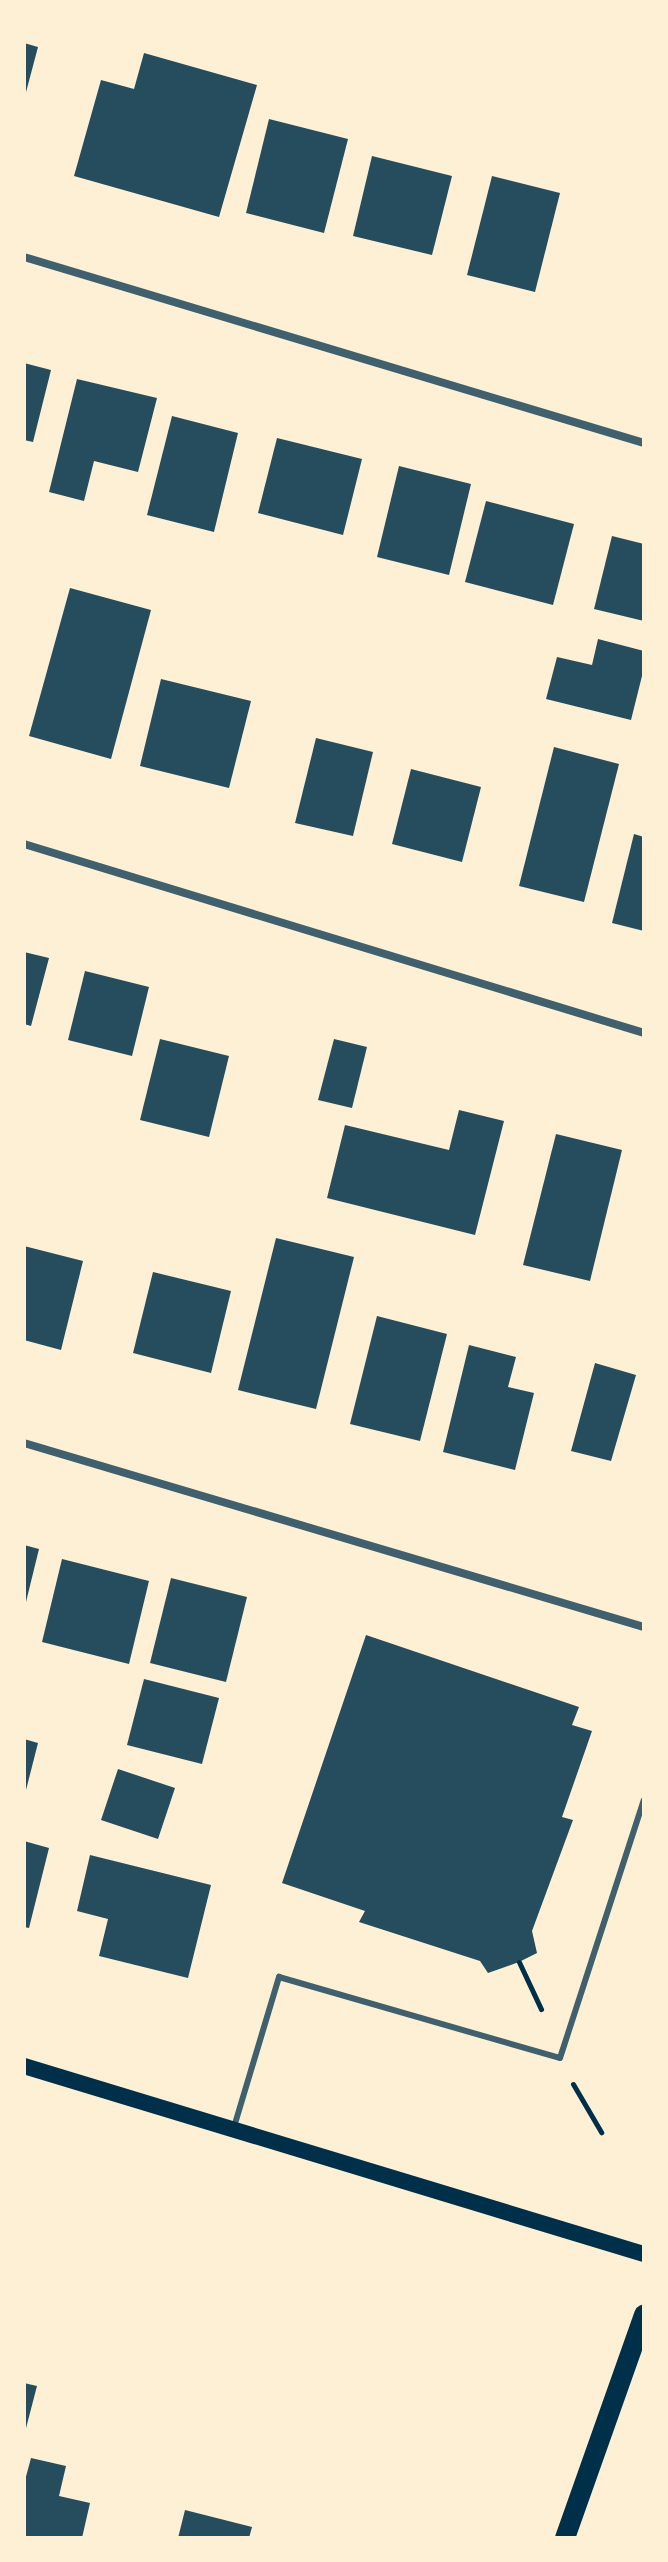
<!DOCTYPE html>
<html>
<head>
<meta charset="utf-8">
<style>
	body { margin:0 }
	#map { position:relative; width:668px; height:2562px; overflow:hidden; background:#fdf0d5; font-family:"Fira Sans",sans-serif }
	div>[style] { position:absolute }
	[style*='--x'] { left:calc(var(--x)*1px); top:calc(var(--y)*1px); width:calc(var(--w)*1px); rotate:calc(var(--a)*1deg) }
	.building>* { inset:0; background:#264d5e }
	.path>* { height:5px; margin:-2.5px; padding:0 2.5px; transform-origin:2.5px; border-radius:2.5px; background:#003049 }
	.service>* { height:6px; margin:-3px; padding:0 3px; transform-origin:3px; border-radius:3px; background:#3f606c }
	.minor>* { height:8px; margin:-4px; padding:0 4px; transform-origin:4px; border-radius:4px; background:#3f606c }
	.secondary>* { height:16px; margin:-8px; padding:0 8px; transform-origin:8px; border-radius:8px; background:#003049 }
	.primary>* { height:20px; margin:-10px; padding:0 10px; transform-origin:10px; border-radius:10px; background:#003049 }
	span { translate:-50% -50%; white-space:nowrap; text-align:center; line-height:1.15; -webkit-text-stroke:6px #fdf0d5; paint-order:stroke }
	.frame { position:absolute; inset:0; border:26px solid #fdf0d5; pointer-events:none }
</style>
</head>
<body>
<div id="map">
	<div class="building">
		<i style="clip-path:polygon(24px 43px,38px 47px,25px 96px,24px 96px)"></i>
		<i style="clip-path:polygon(144px 53px,257px 85px,219px 217px,74px 176px,101px 80px,134px 89px)"></i>
		<i style="clip-path:polygon(269px 119px,348px 139px,324px 233px,246px 213px)"></i>
		<i style="clip-path:polygon(372px 156px,452px 176px,432px 255px,353px 236px)"></i>
		<i style="clip-path:polygon(492px 176px,560px 193px,535px 292px,467px 275px)"></i>
		<i style="clip-path:polygon(24px 363px,51px 370px,33px 442px,24px 440px)"></i>
		<i style="clip-path:polygon(77px 379px,157px 398px,138px 472px,94px 461px,84px 501px,49px 492px)"></i>
		<i style="clip-path:polygon(172px 416px,238px 433px,214px 532px,147px 515px)"></i>
		<i style="clip-path:polygon(277px 438px,362px 459px,343px 535px,258px 513px)"></i>
		<i style="clip-path:polygon(399px 466px,471px 484px,449px 575px,377px 557px)"></i>
		<i style="clip-path:polygon(486px 501px,574px 524px,553px 605px,465px 582px)"></i>
		<i style="clip-path:polygon(612px 536px,644px 544px,644px 621px,594px 609px)"></i>
		<i style="clip-path:polygon(70px 588px,151px 610px,111px 759px,29px 736px)"></i>
		<i style="clip-path:polygon(598px 639px,644px 651px,644px 668px,631px 720px,546px 699px,557px 657px,592px 665px)"></i>
		<i style="clip-path:polygon(161px 679px,251px 701px,229px 788px,140px 766px)"></i>
		<i style="clip-path:polygon(316px 738px,373px 752px,353px 836px,295px 823px)"></i>
		<i style="clip-path:polygon(554px 747px,619px 764px,584px 902px,519px 886px)"></i>
		<i style="clip-path:polygon(411px 769px,481px 787px,462px 862px,392px 844px)"></i>
		<i style="clip-path:polygon(634px 834px,644px 837px,644px 931px,612px 923px)"></i>
		<i style="clip-path:polygon(24px 952px,49px 958px,31px 1026px,24px 1024px)"></i>
		<i style="clip-path:polygon(85px 971px,149px 987px,132px 1056px,68px 1040px)"></i>
		<i style="clip-path:polygon(160px 1039px,229px 1056px,209px 1137px,140px 1120px)"></i>
		<i style="clip-path:polygon(334px 1039px,367px 1047px,352px 1108px,318px 1100px)"></i>
		<i style="clip-path:polygon(459px 1110px,504px 1121px,475px 1235px,327px 1198px,345px 1125px,449px 1150px)"></i>
		<i style="clip-path:polygon(556px 1134px,622px 1150px,590px 1281px,523px 1265px)"></i>
		<i style="clip-path:polygon(276px 1238px,354px 1257px,316px 1409px,238px 1390px)"></i>
		<i style="clip-path:polygon(24px 1246px,83px 1261px,61px 1350px,24px 1340px)"></i>
		<i style="clip-path:polygon(153px 1272px,231px 1291px,211px 1373px,133px 1353px)"></i>
		<i style="clip-path:polygon(377px 1316px,447px 1334px,420px 1441px,350px 1424px)"></i>
		<i style="clip-path:polygon(469px 1345px,516px 1357px,508px 1387px,534px 1393px,515px 1470px,443px 1452px)"></i>
		<i style="clip-path:polygon(595px 1363px,636px 1375px,611px 1461px,571px 1451px)"></i>
		<i style="clip-path:polygon(24px 1545px,39px 1549px,25px 1606px,24px 1605px)"></i>
		<i style="clip-path:polygon(62px 1559px,149px 1581px,129px 1664px,42px 1642px)"></i>
		<i style="clip-path:polygon(171px 1578px,247px 1597px,226px 1682px,150px 1663px)"></i>
		<i style="clip-path:polygon(366px 1635px,579px 1707px,572px 1725px,592px 1731px,562px 1817px,573px 1820px,532px 1931px,537px 1953px,519px 1962px,488px 1973px,480px 1961px,359px 1922px,365px 1911px,282px 1883px)"></i>
		<i style="clip-path:polygon(144px 1679px,219px 1698px,202px 1764px,127px 1745px)"></i>
		<i style="clip-path:polygon(24px 1739px,38px 1743px,25px 1794px,24px 1794px)"></i>
		<i style="clip-path:polygon(118px 1769px,175px 1788px,158px 1839px,101px 1820px)"></i>
		<i style="clip-path:polygon(24px 1841px,49px 1848px,29px 1928px,24px 1927px)"></i>
		<i style="clip-path:polygon(90px 1855px,211px 1885px,188px 1978px,99px 1956px,108px 1919px,77px 1911px)"></i>
		<i style="clip-path:polygon(24px 2383px,37px 2386px,25px 2432px,24px 2432px)"></i>
		<i style="clip-path:polygon(31px 2458px,66px 2466px,59px 2496px,90px 2503px,82px 2538px,24px 2538px,24px 2484px)"></i>
		<i style="clip-path:polygon(185px 2510px,252px 2527px,249px 2538px,178px 2538px)"></i>
	</div>
	<div class="path">
		<i style="--x:519;--y:1962;--w:52;--a:64.9"></i>
		<i style="--x:573;--y:2084;--w:56;--a:59.7"></i>
	</div>
	<div class="service">
		<i style="--x:234;--y:2127;--w:157;--a:-73.3"></i>
		<i style="--x:279;--y:1977;--w:292;--a:16.1"></i>
		<i style="--x:560;--y:2058;--w:271;--a:-72"></i>
	</div>
	<div class="minor">
		<i style="--x:24;--y:257;--w:647;--a:16.7"></i>
		<i style="--x:24;--y:844;--w:648;--a:16.95"></i>
		<i style="--x:24;--y:1443;--w:647;--a:16.53"></i>
	</div>
	<div class="secondary">
		<i style="--x:24;--y:2066;--w:648;--a:16.87"></i>
	</div>
	<div class="primary">
		<i style="--x:565;--y:2538;--w:237;--a:-70.5"></i>
	</div>
	<div class="frame"></div>
</div>
</body>
</html>
